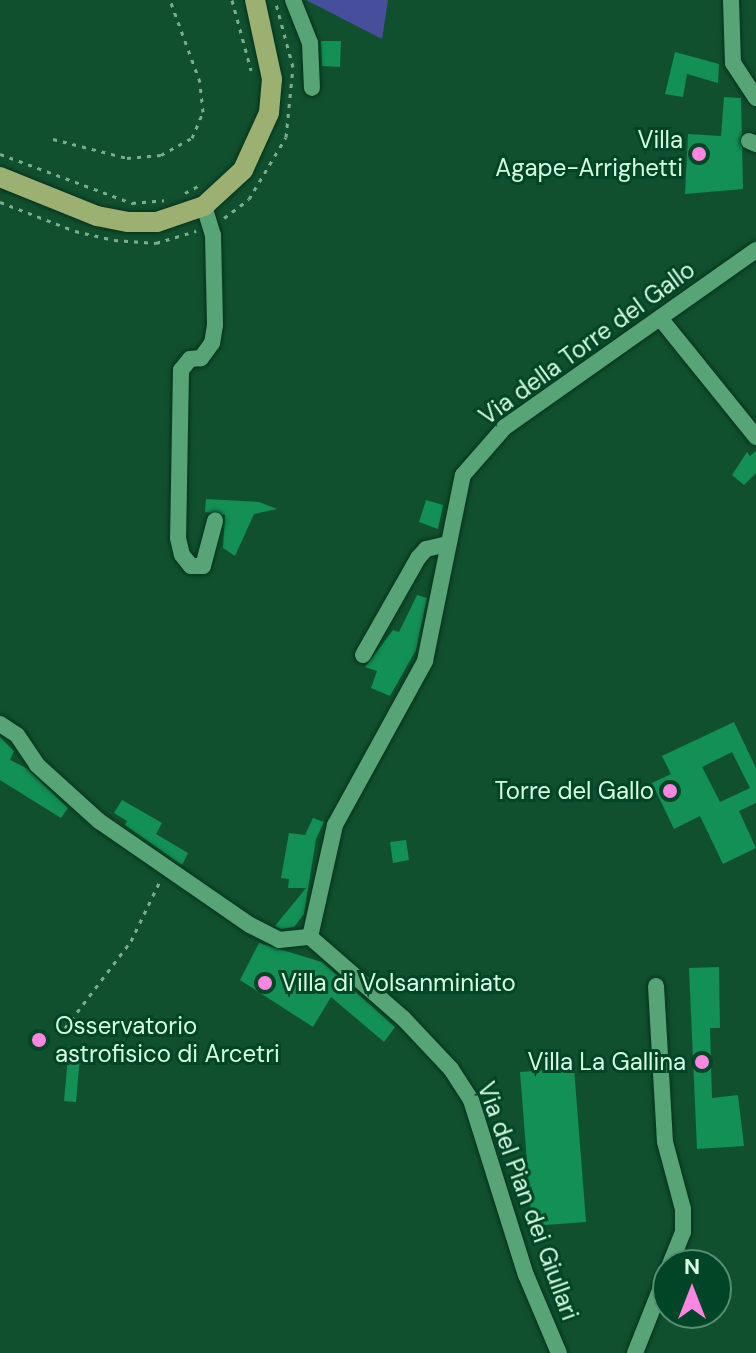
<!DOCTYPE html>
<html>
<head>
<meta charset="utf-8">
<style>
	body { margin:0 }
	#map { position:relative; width:756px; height:1353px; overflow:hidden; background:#11502f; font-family:"DM Sans",sans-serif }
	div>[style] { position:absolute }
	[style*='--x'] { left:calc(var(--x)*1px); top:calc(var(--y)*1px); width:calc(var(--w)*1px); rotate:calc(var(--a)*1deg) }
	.green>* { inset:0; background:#474f9d }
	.building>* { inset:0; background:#129056 }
	.path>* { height:3px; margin-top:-1.5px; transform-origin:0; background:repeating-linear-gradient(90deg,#7cad90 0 4px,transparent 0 10px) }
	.roads { filter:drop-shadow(0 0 2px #06321c) drop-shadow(0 0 2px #06321c) }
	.minor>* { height:16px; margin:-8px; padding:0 8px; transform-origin:8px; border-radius:8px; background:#57a476 }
	.major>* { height:20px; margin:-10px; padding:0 10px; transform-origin:10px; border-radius:10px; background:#9cb071 }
	.dots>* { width:22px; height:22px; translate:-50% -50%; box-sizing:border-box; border:4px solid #004525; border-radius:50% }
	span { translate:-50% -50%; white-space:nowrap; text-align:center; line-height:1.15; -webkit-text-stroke:6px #004525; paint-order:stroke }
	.poi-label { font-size:24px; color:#d6fce2 }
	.right { translate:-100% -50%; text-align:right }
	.left { translate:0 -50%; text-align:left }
	.street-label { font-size:24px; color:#d6fce2 }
	.north { position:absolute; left:652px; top:1249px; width:80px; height:80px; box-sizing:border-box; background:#004525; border:2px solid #568e71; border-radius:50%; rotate:0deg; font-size:22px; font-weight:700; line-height:32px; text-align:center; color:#d6fce2 }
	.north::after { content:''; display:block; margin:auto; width:28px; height:36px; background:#fd86e3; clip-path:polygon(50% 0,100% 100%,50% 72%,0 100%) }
</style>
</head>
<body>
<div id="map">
	<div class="green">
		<i style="clip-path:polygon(306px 0,388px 0,382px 39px)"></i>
	</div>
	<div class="building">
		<i style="clip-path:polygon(321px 41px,341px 41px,340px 67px,322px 66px)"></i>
		<i style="clip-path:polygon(675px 52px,719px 64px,718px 83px,687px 74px,683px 97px,665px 94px)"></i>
		<i style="clip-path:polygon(724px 97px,741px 98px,743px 189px,685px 194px,688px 134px,721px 136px)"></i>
		<i style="clip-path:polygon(756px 451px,756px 473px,744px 485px,732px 475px,747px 452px,750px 456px)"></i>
		<i style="clip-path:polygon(206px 499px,259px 502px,277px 509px,254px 514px,235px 556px,223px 548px,225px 515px,205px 512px)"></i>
		<i style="clip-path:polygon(426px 500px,443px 505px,438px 529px,419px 522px)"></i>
		<i style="clip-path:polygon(417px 595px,427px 598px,416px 650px,390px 696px,371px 688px,377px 671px,365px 667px,393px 630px,399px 632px)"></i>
		<i style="clip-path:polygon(evenodd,734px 722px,756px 768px,756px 803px,739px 811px,756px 848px,723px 864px,700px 816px,674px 829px,652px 783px,671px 774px,662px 756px,734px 722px,732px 752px,750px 788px,720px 802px,702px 767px,732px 752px)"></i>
		<i style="clip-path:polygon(0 737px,14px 751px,10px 760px,26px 768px,68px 808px,61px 818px,0 780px)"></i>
		<i style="clip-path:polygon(122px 800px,162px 823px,156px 834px,188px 853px,182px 865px,125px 825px,127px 821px,114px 813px)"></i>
		<i style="clip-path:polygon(313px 818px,324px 822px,316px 839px,304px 914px,294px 927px,281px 929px,275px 926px,306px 888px,288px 888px,289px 879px,281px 878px,289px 833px,305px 835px)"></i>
		<i style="clip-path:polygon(406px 840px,409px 860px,393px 863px,390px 842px)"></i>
		<i style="clip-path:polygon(259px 943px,322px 962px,395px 1027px,384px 1042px,331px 997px,313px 1027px,240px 980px)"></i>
		<i style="clip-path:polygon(719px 967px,720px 1028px,710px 1028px,712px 1098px,738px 1095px,744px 1146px,697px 1149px,689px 968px)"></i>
		<i style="clip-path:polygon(69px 1046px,80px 1056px,76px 1102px,64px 1101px)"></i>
		<i style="clip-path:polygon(574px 1068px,586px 1222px,532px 1226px,520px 1072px)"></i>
	</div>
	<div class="path">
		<i style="--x:232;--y:0;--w:73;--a:74.8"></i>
		<i style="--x:53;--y:139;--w:76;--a:14.4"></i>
		<i style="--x:127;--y:158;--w:34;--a:-5"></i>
		<i style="--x:161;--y:155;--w:35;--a:-29"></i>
		<i style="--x:192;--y:138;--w:28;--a:-67"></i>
		<i style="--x:203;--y:112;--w:30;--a:-96"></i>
		<i style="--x:200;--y:82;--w:87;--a:-110.1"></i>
		<i style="--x:0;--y:154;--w:141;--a:20.4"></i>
		<i style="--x:132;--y:203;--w:32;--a:-5"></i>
		<i style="--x:185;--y:193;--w:17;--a:-28"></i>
		<i style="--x:0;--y:202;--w:80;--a:21.1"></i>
		<i style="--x:75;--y:231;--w:40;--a:13"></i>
		<i style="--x:114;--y:240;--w:42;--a:4.1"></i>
		<i style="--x:156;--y:243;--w:42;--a:-16.7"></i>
		<i style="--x:224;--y:218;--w:31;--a:-37"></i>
		<i style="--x:249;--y:199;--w:72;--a:-59.2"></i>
		<i style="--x:286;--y:137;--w:70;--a:-84.3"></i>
		<i style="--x:293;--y:67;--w:69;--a:-105"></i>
		<i style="--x:65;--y:1028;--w:109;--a:-52.8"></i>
		<i style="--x:131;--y:941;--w:67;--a:-64.2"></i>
	</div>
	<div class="roads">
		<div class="minor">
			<i style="--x:293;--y:0;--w:46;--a:68.4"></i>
			<i style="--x:310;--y:43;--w:45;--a:87.5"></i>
			<i style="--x:731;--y:0;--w:63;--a:88.2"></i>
			<i style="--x:733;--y:63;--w:42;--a:56.7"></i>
			<i style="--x:749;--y:141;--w:8;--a:23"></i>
			<i style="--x:204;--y:206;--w:30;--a:73"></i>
			<i style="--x:213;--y:235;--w:90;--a:88.7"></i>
			<i style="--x:215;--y:325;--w:18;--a:99"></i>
			<i style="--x:212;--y:343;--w:19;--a:126"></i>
			<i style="--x:201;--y:358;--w:11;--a:175"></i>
			<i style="--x:190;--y:359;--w:14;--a:129"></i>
			<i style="--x:181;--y:370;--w:168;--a:91"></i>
			<i style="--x:178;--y:538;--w:17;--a:77"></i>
			<i style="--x:182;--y:555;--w:14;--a:51"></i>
			<i style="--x:191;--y:566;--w:12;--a:0"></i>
			<i style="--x:203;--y:566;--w:47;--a:-75.1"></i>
			<i style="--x:660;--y:318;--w:153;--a:51.1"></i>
			<i style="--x:363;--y:655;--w:112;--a:-60.4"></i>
			<i style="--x:418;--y:558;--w:12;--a:-48"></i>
			<i style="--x:426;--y:549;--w:23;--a:-13"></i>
			<i style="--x:0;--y:724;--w:20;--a:33"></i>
			<i style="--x:17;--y:735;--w:36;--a:56"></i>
			<i style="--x:37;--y:765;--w:84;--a:42.1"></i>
			<i style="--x:99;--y:821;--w:183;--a:34.6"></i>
			<i style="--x:250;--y:925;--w:33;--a:27"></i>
			<i style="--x:279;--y:940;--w:31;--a:-6"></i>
			<i style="--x:310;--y:937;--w:115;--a:-77.4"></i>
			<i style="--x:335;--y:825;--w:187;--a:-61.2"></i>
			<i style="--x:425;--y:661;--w:190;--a:-78.5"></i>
			<i style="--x:463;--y:475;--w:64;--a:-48.8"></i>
			<i style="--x:505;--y:427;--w:307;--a:-35.2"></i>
			<i style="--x:310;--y:937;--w:123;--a:41.1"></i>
			<i style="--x:403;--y:1018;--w:70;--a:46.7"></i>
			<i style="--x:451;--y:1069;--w:37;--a:57"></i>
			<i style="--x:471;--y:1100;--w:183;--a:72.6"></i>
			<i style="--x:526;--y:1275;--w:85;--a:67.1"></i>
			<i style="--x:656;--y:986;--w:156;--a:86.7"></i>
			<i style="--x:665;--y:1142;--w:69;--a:75"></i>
			<i style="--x:683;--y:1209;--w:23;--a:90"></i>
			<i style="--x:683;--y:1232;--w:35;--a:112"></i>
			<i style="--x:635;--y:1353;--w:89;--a:-68.3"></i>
		</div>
		<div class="major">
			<i style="--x:0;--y:177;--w:105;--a:21.9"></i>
			<i style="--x:97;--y:216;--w:32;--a:11"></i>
			<i style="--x:128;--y:222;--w:29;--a:0"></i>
			<i style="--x:157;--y:222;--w:50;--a:-18.8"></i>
			<i style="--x:204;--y:206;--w:53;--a:-42.7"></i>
			<i style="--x:243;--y:170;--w:63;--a:-65.5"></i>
			<i style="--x:269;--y:113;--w:34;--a:-85"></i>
			<i style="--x:272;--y:79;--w:81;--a:-102.1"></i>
		</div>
	</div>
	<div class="dots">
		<i style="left:699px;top:154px;background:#fd86e3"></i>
		<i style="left:670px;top:791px;background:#fd86e3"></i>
		<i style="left:265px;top:983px;background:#fd86e3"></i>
		<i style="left:39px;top:1040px;background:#fd86e3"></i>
		<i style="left:702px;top:1062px;background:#fd86e3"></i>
	</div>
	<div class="poi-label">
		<span class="right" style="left:683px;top:154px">Villa<br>Agape-Arrighetti</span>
		<span class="right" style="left:654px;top:791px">Torre del Gallo</span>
		<span class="left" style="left:281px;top:983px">Villa di Volsanminiato</span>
		<span class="left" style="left:55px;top:1040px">Osservatorio<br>astrofisico di Arcetri</span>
		<span class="right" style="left:686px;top:1062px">Villa La Gallina</span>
	</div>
	<div class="street-label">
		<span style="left:587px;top:343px;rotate:-36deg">Via della Torre del Gallo</span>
		<span style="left:528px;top:1201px;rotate:70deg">Via del Pian dei Giullari</span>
	</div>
	<div class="north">N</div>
</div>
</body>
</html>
